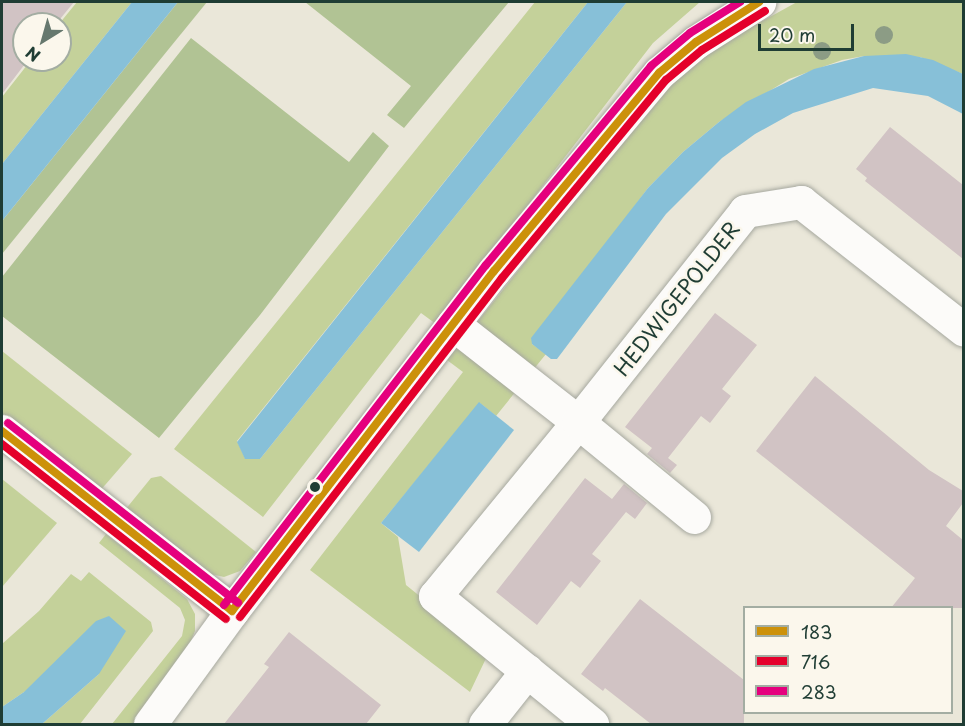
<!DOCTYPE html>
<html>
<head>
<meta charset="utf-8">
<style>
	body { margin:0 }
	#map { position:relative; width:965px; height:726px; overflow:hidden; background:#eae7d9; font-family:"Playpen Sans",sans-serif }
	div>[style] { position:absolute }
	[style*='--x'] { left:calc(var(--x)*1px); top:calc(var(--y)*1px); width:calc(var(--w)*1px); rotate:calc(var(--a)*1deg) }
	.green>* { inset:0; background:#c4d19a }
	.forest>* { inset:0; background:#b1c394 }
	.water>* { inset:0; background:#87c0d8 }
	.building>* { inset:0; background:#d1c3c4 }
	.roads { filter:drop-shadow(0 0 2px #a6a89f) drop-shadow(0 0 2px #a6a89f) }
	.minor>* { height:33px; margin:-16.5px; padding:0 16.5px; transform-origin:16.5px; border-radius:16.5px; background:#fcfbf9 }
	.bus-1>* { height:8px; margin:-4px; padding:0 4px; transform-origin:4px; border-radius:4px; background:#cc910a }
	.bus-2>* { height:8px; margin:-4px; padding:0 4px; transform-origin:4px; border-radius:4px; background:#e4002b }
	.bus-3>* { height:8px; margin:-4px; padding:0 4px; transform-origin:4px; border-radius:4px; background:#e5007d }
	.trees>* { width:18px; height:18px; margin:-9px; border-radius:50%; background:#8c9c85 }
	.dots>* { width:16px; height:16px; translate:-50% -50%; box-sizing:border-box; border:3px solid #fbf7ec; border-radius:50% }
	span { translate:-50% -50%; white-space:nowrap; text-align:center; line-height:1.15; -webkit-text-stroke:5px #fbf7ec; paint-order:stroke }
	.street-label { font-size:21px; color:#1f3d34 }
	.frame { position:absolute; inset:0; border:3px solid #1f3d34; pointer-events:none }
	.legend { position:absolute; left:743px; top:606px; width:210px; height:108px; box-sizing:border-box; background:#fbf7ec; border:2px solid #a3ada2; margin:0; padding:8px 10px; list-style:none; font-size:18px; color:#1f3d34 }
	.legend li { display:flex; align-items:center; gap:12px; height:30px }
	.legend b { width:30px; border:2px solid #a3ada2 }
	.north { position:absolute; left:12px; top:12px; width:60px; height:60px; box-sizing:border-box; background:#fbf7ec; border:2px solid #a3ada2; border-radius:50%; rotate:217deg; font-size:16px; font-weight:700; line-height:24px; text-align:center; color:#1f3d34 }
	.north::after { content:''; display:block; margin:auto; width:21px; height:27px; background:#66786e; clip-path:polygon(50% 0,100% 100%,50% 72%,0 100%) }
	.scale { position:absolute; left:758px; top:24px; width:96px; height:27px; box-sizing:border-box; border:3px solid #1f3d34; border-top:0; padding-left:8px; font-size:18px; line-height:21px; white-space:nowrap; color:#1f3d34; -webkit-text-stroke:4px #fbf7ec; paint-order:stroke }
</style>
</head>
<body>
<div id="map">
	<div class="green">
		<i style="clip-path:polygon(77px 2px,132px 2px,2px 164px,2px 97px,31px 60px,60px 60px,59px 24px)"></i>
		<i style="clip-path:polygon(535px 2px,588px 2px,237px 441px,245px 458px,260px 459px,627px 2px,700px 2px,653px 43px,436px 324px,421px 313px,263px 517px,174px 449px)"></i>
		<i style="clip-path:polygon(797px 2px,963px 2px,963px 74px,920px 57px,864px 56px,842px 60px,789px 79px,719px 122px,683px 152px,648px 188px,532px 344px,546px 354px,496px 416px,480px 403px,381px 523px,398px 537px,406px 585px,489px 652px,470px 692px,310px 570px,463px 372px,447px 360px,671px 79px,715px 47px)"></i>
		<i style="clip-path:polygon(2px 351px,132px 454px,99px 492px,2px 417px)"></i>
		<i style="clip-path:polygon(161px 476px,256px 552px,240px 571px,224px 577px,206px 573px,125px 510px,151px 478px)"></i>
		<i style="clip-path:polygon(2px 479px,57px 523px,2px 587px)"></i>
		<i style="clip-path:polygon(106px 534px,187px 599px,195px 614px,195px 631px,188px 648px,133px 724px,112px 724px,182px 636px,185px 620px,180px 608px,99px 543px)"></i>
		<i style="clip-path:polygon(89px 572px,151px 622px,153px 631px,80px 724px,42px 724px,99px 674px,24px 692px,2px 707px,2px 644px,39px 611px,71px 574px,81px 581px)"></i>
	</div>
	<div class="forest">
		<i style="clip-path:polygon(178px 2px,207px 2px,2px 254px,2px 221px)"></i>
		<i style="clip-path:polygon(305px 2px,509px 2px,404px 128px,387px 115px,411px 86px)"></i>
		<i style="clip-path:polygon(191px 38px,349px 162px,373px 132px,389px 146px,260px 315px,159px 438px,2px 316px,2px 277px)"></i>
	</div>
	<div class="water">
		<i style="clip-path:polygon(132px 2px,178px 2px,2px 221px,2px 164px)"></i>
		<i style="clip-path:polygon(588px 2px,627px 2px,260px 459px,245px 459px,237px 442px)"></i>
		<i style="clip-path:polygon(906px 54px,933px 60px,963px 74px,963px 114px,928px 96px,873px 88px,793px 113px,755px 134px,722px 158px,666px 214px,557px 359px,551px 359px,532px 344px,531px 338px,648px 188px,683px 152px,719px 122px,746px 102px,814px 69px,864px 56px)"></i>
		<i style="clip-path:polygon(479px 402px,514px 430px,419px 552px,381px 523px)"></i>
		<i style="clip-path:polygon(109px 616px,126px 631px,99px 674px,42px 724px,2px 724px,2px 707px,24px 692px,96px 621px)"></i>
	</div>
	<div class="building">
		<i style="clip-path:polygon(2px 2px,74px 2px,56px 24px,24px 24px,24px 60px,28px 60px,2px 94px)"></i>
		<i style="clip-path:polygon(890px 127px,963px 185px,963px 259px,865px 181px,867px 178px,856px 169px)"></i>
		<i style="clip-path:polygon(715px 313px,757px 345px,722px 389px,731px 396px,710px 423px,701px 416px,668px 458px,677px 465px,670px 473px,647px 454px,652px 448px,625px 427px)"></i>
		<i style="clip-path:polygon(815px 376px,929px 470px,963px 491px,963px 503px,946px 526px,963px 540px,963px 608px,891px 608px,915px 578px,756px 451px)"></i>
		<i style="clip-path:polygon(585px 478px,612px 499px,624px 484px,647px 503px,635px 519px,626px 512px,592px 554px,601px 561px,580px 588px,571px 581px,537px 625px,496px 592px)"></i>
		<i style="clip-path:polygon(640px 599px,744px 680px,744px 724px,651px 724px,605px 688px,603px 691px,581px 674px)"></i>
		<i style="clip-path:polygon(289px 632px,381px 705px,366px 724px,224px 724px,269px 667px,264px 664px)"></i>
	</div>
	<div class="roads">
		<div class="minor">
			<i style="--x:453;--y:324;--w:159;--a:38.1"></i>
			<i style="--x:578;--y:422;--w:225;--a:129.4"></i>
			<i style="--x:435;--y:596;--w:203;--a:39.2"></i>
			<i style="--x:2;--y:431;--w:292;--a:38"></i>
			<i style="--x:694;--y:517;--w:150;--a:-140.7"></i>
			<i style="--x:578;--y:422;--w:269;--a:-51.6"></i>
			<i style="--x:745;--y:211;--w:57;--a:-9.1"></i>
			<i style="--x:801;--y:202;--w:207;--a:38.1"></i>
			<i style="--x:150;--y:724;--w:140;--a:-54"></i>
			<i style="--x:232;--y:611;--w:429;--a:-52.4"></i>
			<i style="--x:494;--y:271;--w:258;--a:-50.2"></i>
			<i style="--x:659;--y:73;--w:48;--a:-40"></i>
			<i style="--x:696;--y:42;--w:75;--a:-32.4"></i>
			<i style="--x:485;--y:724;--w:68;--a:-51.6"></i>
		</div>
	</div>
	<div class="bus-1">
		<i style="--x:2;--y:431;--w:292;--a:38"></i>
		<i style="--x:232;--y:611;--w:429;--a:-52.4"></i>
		<i style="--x:494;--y:271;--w:258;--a:-50.2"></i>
		<i style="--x:659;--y:73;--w:48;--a:-40"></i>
		<i style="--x:696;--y:42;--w:75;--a:-32.4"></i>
	</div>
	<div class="bus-2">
		<i style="--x:2;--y:444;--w:284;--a:38"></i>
		<i style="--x:240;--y:617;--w:428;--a:-52.3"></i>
		<i style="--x:502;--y:278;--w:257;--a:-50.4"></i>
		<i style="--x:666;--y:80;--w:47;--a:-39.8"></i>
		<i style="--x:702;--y:50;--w:74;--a:-31.8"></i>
	</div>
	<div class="bus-3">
		<i style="--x:8;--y:423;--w:292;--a:38"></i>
		<i style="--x:224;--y:605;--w:429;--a:-52.4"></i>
		<i style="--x:486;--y:265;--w:259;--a:-50.3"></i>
		<i style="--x:651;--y:66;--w:51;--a:-40.2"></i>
		<i style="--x:690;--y:33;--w:59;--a:-31.8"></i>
	</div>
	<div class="trees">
		<i style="left:884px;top:35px"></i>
		<i style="left:822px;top:51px"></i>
	</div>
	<div class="dots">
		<i style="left:315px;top:487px;background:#1f3d34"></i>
	</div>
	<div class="street-label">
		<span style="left:676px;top:298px;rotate:-52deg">HEDWIGEPOLDER</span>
	</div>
	<div class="frame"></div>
	<ul class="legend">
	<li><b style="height:8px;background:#cc910a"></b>183</li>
	<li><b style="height:8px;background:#e4002b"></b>716</li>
	<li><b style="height:8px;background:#e5007d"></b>283</li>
	</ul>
	<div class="north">N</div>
	<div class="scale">20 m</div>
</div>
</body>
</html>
